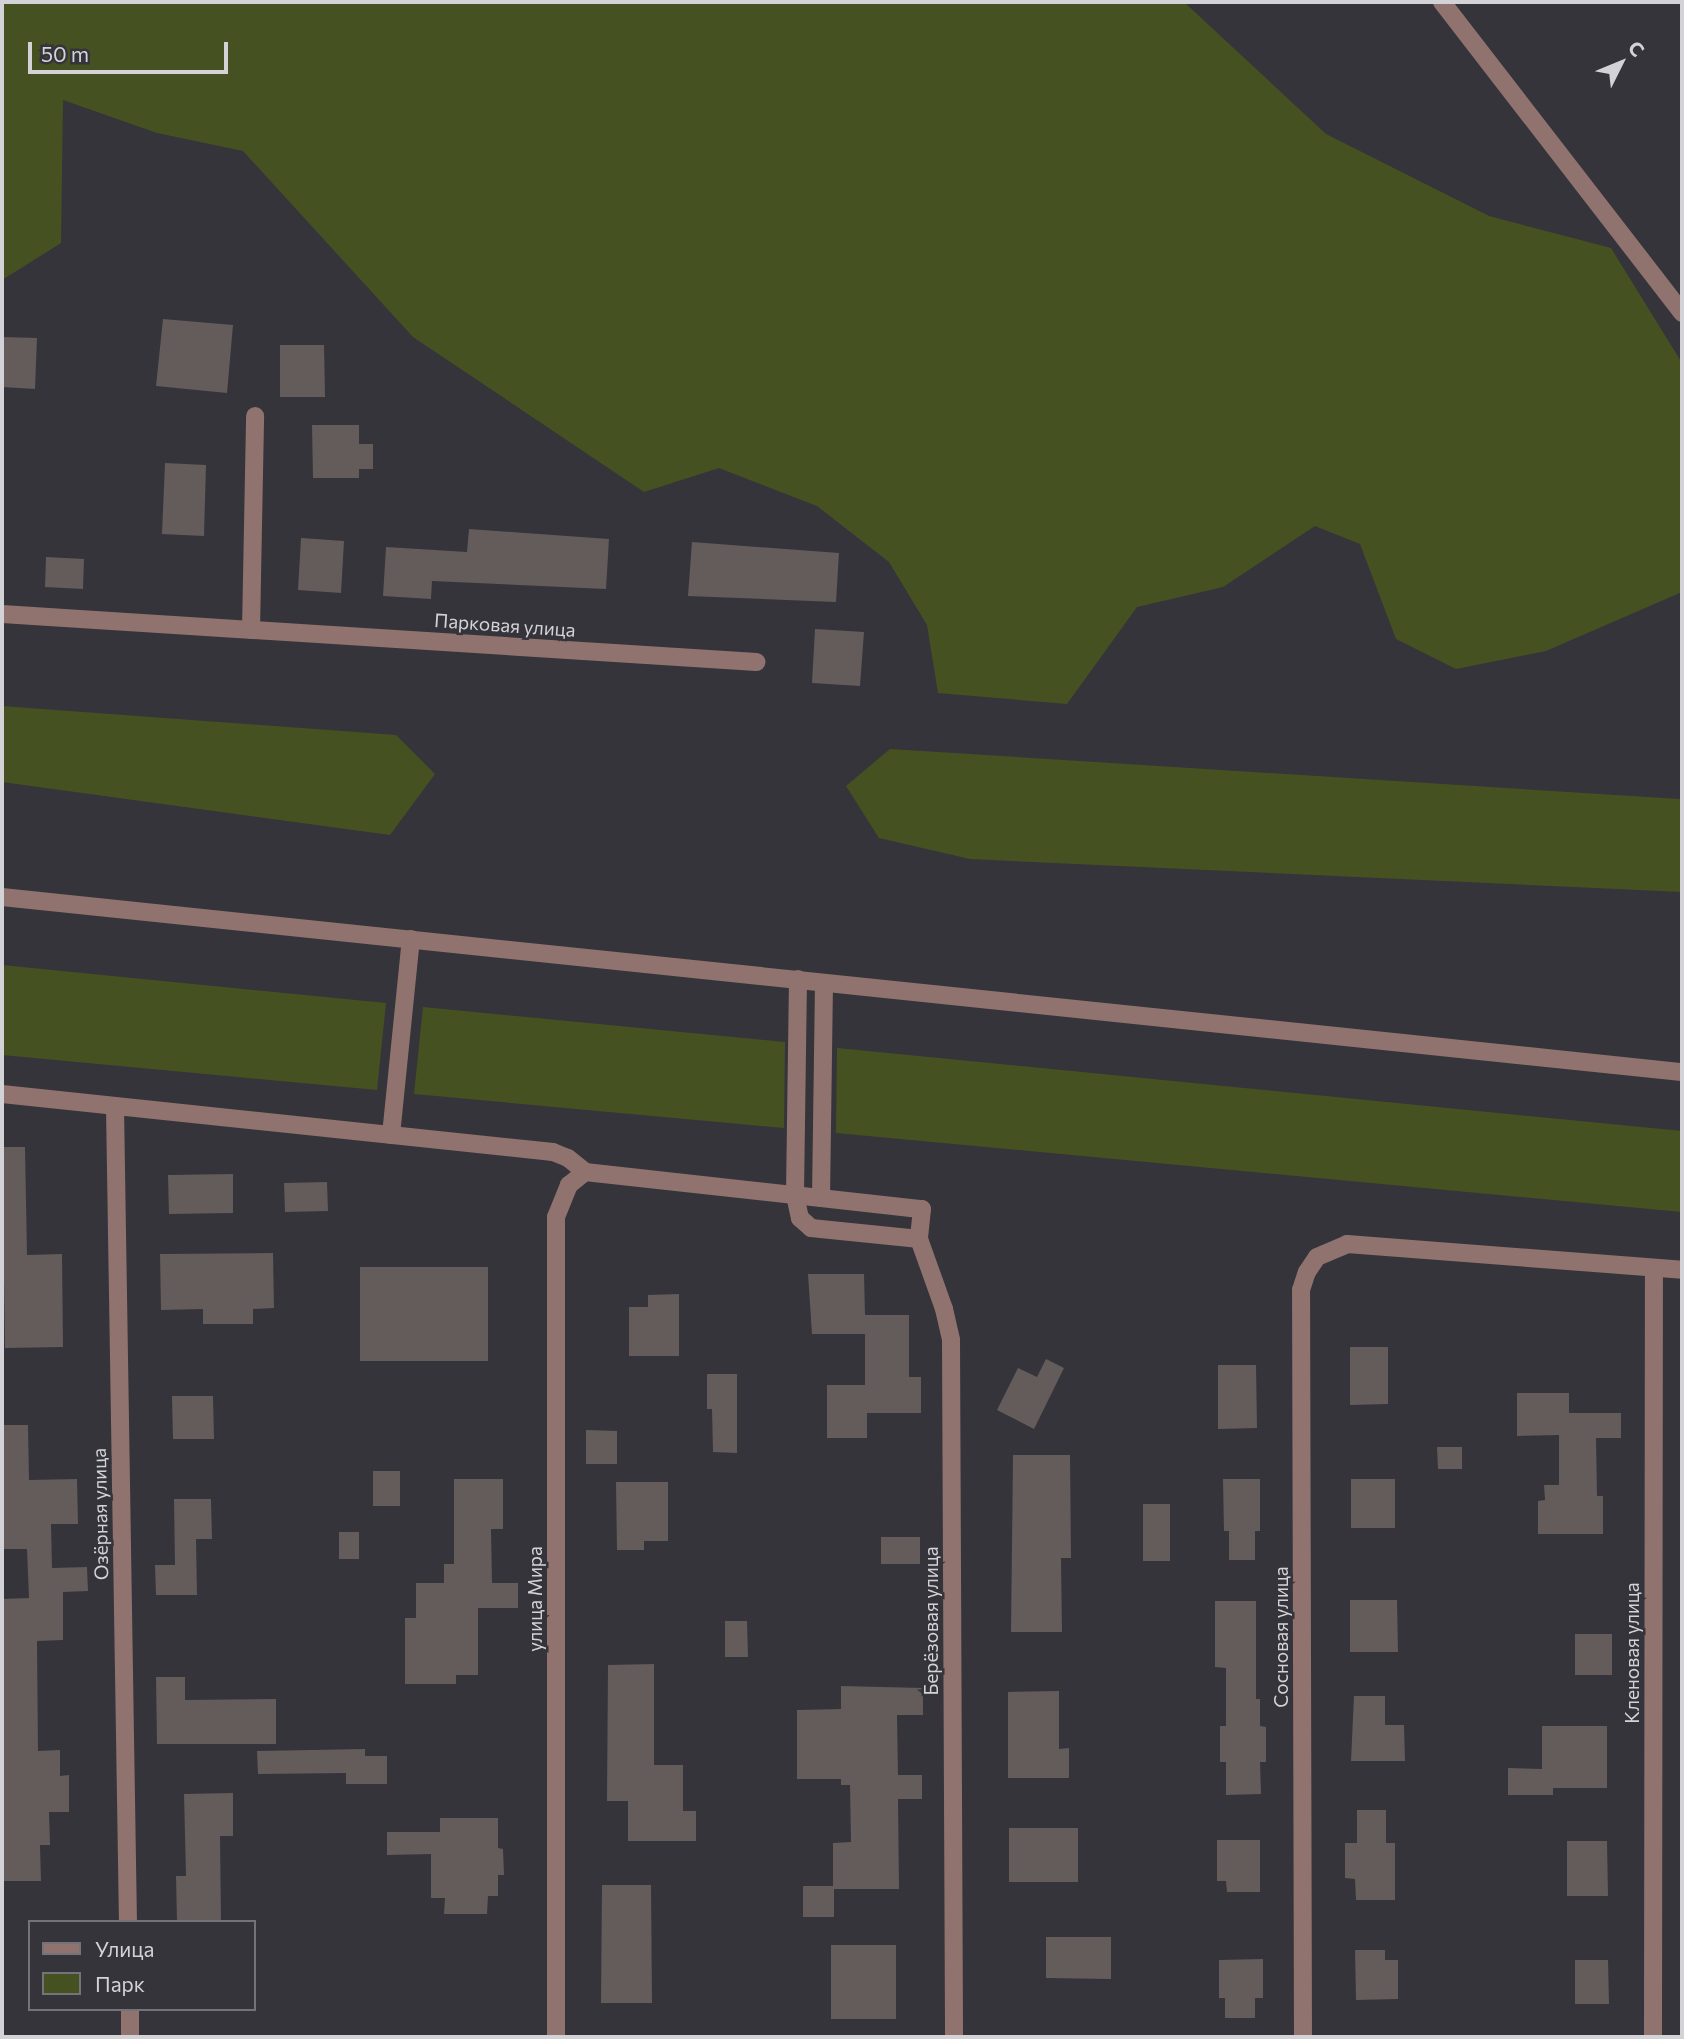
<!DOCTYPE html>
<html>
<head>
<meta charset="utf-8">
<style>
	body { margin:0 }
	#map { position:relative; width:1684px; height:2039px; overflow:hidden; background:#35343b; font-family:Commissioner,sans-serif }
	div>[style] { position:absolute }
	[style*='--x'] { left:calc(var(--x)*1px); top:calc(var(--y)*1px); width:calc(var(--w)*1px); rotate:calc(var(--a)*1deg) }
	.green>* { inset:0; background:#465122 }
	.building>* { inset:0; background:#645b5b }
	.minor>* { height:18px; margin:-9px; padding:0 9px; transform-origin:9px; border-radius:9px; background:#90736e }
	span { translate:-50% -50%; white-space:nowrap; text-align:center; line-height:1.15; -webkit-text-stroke:5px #35343b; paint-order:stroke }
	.street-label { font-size:19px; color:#d3d2d7 }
	.frame { position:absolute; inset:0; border:4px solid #d3d2d7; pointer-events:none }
	.legend { position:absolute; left:28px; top:1920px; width:228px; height:91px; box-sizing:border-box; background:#35343b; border:2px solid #747379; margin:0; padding:9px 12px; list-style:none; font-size:21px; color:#d3d2d7 }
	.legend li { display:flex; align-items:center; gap:14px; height:35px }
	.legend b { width:35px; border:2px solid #747379 }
	.north { position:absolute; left:1586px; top:28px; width:70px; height:70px; -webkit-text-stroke:5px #35343b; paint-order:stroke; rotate:47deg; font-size:19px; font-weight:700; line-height:28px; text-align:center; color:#d3d2d7 }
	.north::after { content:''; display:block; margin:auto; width:24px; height:32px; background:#d3d2d7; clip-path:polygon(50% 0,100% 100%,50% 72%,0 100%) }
	.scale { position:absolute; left:28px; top:42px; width:200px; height:32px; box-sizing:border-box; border:4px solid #d3d2d7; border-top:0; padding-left:9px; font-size:21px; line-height:24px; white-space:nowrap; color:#d3d2d7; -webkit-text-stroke:5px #35343b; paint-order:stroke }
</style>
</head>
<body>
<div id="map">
	<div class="green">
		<i style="clip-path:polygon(2px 2px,1184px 2px,1326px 134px,1489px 216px,1611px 248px,1682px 363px,1682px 592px,1546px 651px,1456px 669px,1396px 639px,1360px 544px,1315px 526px,1223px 587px,1137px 607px,1067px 704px,938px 693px,927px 625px,889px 562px,817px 506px,719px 468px,644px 492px,413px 337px,243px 151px,157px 133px,63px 100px,61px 243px,2px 280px)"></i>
		<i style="clip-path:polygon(2px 706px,396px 735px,435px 774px,390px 835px,2px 782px)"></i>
		<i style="clip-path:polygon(890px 749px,1680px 799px,1682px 892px,970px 859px,879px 838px,846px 786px)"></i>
		<i style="clip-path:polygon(2px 965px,386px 1003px,377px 1090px,2px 1055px)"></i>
		<i style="clip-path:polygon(423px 1007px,785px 1042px,784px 1128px,414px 1094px)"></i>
		<i style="clip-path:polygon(837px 1048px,1682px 1131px,1682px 1212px,836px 1133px)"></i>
	</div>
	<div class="building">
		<i style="clip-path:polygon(163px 319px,233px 325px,227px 393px,156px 386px)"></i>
		<i style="clip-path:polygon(2px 337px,37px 338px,35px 389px,2px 387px)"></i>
		<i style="clip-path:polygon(280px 345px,324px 345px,325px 397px,280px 397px)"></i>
		<i style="clip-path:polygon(312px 425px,359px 425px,359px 444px,373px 444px,373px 469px,359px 469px,359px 478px,313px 478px)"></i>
		<i style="clip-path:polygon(165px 463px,206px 465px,204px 536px,162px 534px)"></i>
		<i style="clip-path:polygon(469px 529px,609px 539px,606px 589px,432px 581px,431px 599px,383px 596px,386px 547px,467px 552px)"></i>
		<i style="clip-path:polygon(301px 538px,344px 541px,341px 593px,298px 590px)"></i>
		<i style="clip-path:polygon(692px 542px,839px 553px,836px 602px,688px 596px)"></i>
		<i style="clip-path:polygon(46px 557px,84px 559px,83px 589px,45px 587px)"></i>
		<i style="clip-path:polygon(815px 629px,864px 632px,860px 686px,812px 683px)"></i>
		<i style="clip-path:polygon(2px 1147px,25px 1147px,27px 1255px,62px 1254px,63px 1347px,5px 1348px)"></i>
		<i style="clip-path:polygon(233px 1174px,233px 1213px,169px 1214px,168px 1175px)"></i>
		<i style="clip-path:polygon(327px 1182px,328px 1211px,285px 1212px,284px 1183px)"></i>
		<i style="clip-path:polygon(273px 1253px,274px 1308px,253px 1309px,253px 1324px,203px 1324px,203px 1309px,161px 1310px,160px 1254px)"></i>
		<i style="clip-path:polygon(360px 1267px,488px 1267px,488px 1361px,360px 1361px)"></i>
		<i style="clip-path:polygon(808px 1274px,864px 1274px,865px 1315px,909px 1315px,909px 1377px,921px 1377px,921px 1413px,867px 1413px,867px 1438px,827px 1438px,827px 1385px,865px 1385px,865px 1334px,812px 1334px)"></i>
		<i style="clip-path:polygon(679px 1294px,679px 1356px,629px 1356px,629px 1307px,648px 1307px,648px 1295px)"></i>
		<i style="clip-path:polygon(1350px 1347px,1388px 1347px,1388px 1404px,1350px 1405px)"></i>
		<i style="clip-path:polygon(1046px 1359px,1064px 1368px,1034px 1429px,997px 1410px,1018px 1368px,1037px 1377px)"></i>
		<i style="clip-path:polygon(1218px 1365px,1256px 1365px,1257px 1428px,1218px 1429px)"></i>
		<i style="clip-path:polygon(707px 1374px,737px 1374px,737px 1453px,713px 1452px,712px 1409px,707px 1409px)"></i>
		<i style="clip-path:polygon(1517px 1393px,1569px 1393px,1569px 1413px,1621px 1413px,1621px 1438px,1596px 1438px,1597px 1496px,1603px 1496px,1603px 1534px,1538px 1534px,1538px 1501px,1545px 1500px,1544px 1485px,1559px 1485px,1559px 1435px,1517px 1436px)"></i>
		<i style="clip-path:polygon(172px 1396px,213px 1396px,214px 1439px,173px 1439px)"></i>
		<i style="clip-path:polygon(2px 1425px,28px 1425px,29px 1480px,77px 1479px,78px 1524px,51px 1524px,52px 1568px,87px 1567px,88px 1591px,63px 1592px,63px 1640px,37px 1641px,38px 1751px,60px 1750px,60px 1776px,69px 1775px,69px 1812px,49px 1812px,50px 1845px,40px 1845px,41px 1881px,2px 1881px,2px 1599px,29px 1598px,27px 1549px,2px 1549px)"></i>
		<i style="clip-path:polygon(586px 1430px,617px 1431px,617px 1464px,586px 1464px)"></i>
		<i style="clip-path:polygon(1437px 1447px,1462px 1447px,1462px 1469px,1438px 1469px)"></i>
		<i style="clip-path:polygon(1013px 1455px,1070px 1455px,1071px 1558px,1061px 1558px,1062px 1632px,1011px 1632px)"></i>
		<i style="clip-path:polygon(373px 1471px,400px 1471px,400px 1506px,373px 1506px)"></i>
		<i style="clip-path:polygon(454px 1479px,503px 1479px,503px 1529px,491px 1529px,492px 1583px,518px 1583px,518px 1608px,478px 1608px,478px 1675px,456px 1675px,456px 1684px,405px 1684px,405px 1618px,416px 1618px,416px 1583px,444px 1583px,444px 1564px,454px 1564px)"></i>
		<i style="clip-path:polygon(1223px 1479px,1260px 1479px,1260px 1531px,1255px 1531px,1255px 1560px,1229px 1560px,1229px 1531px,1224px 1531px)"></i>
		<i style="clip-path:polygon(1351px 1479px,1395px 1479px,1395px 1528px,1351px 1528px)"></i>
		<i style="clip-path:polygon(616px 1482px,668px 1482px,668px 1541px,644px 1541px,644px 1550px,617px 1550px)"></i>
		<i style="clip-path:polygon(174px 1499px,211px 1499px,212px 1539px,196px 1539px,197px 1595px,156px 1595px,155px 1565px,175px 1565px)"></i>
		<i style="clip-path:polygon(1143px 1504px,1170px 1504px,1170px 1561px,1143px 1561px)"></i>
		<i style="clip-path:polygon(339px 1532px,359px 1532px,359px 1559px,339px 1559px)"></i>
		<i style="clip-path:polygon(881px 1537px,920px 1537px,920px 1564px,881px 1564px)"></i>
		<i style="clip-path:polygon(1350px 1600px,1397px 1600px,1398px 1652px,1350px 1652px)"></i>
		<i style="clip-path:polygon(1215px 1601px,1256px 1601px,1256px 1699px,1260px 1699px,1260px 1726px,1266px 1727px,1266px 1762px,1260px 1762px,1261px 1794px,1226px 1795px,1226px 1762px,1220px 1762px,1220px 1726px,1226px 1726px,1226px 1668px,1215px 1667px)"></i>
		<i style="clip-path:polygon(725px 1621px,747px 1621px,748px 1657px,725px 1657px)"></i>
		<i style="clip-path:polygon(1575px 1634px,1612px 1634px,1612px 1675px,1575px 1675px)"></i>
		<i style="clip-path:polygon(654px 1664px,654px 1765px,683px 1765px,683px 1811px,696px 1811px,696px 1841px,628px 1841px,628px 1801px,607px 1801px,608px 1665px)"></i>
		<i style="clip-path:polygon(156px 1677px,185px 1677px,185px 1700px,276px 1699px,276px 1744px,157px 1744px)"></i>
		<i style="clip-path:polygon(841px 1686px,923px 1688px,923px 1715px,897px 1715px,898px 1775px,922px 1775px,922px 1799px,898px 1799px,899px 1889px,834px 1889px,834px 1917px,803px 1917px,803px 1886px,833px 1886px,833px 1843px,851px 1842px,850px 1785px,841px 1785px,841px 1779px,797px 1779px,797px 1710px,841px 1709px)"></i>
		<i style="clip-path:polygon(1059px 1691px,1059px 1749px,1069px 1748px,1069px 1778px,1008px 1778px,1008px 1692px)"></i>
		<i style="clip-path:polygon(1354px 1696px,1385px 1696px,1385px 1725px,1404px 1725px,1405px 1761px,1351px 1761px)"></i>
		<i style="clip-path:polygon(1542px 1726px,1607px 1726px,1607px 1788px,1553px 1788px,1553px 1795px,1508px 1795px,1508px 1768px,1542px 1769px)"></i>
		<i style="clip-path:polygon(365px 1749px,365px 1756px,387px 1756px,387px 1784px,346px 1784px,346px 1773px,258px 1774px,257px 1751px)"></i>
		<i style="clip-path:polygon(233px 1793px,233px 1836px,220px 1836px,221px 1922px,177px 1922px,176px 1876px,186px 1876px,184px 1794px)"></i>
		<i style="clip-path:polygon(1357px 1810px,1386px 1810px,1386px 1843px,1395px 1843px,1395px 1900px,1356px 1900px,1355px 1879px,1345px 1878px,1345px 1843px,1357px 1843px)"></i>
		<i style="clip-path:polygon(440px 1818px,498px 1818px,498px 1848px,503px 1849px,504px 1875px,498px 1875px,498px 1896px,488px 1896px,487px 1914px,444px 1914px,445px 1898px,431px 1898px,431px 1854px,387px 1855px,387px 1832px,440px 1832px)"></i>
		<i style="clip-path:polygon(1009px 1828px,1078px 1828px,1078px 1882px,1009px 1882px)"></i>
		<i style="clip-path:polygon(1217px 1840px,1260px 1840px,1260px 1892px,1227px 1892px,1226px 1881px,1217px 1881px)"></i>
		<i style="clip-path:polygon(1567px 1841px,1607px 1841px,1608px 1896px,1567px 1896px)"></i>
		<i style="clip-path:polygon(602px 1885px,651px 1885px,652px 2003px,601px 2003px)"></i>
		<i style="clip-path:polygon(1046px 1937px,1111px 1937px,1111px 1979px,1046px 1978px)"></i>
		<i style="clip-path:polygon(831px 1945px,896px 1945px,896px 2019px,831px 2019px)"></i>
		<i style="clip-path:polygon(1355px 1950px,1385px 1950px,1385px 1960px,1398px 1960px,1398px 1999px,1356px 2000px)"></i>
		<i style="clip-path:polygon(1263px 1959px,1263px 1998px,1255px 1998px,1255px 2018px,1225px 2018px,1225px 1998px,1219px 1998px,1219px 1960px)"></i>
		<i style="clip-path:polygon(1575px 1960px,1608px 1960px,1609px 2004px,1575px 2004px)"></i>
	</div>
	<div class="minor">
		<i style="--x:1442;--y:2;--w:393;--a:52.3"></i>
		<i style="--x:2;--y:614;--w:756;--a:3.64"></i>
		<i style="--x:251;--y:630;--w:214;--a:-88.9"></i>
		<i style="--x:2;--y:897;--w:1689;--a:5.95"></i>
		<i style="--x:798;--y:979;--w:216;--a:90.8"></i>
		<i style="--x:795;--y:1195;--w:24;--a:78"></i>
		<i style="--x:800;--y:1218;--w:15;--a:42"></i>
		<i style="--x:811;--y:1228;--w:109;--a:5.8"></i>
		<i style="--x:2;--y:1094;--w:554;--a:6.01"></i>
		<i style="--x:553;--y:1152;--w:16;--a:22"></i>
		<i style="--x:568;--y:1158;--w:22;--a:39"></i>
		<i style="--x:585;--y:1172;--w:339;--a:6.3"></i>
		<i style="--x:922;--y:1209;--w:30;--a:96"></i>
		<i style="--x:919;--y:1239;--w:74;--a:70.3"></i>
		<i style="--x:944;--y:1309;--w:32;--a:77"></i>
		<i style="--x:951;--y:1340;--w:697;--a:89.75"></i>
		<i style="--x:115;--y:1106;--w:816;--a:89.09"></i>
		<i style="--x:391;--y:1135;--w:197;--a:-84.2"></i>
		<i style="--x:821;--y:1198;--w:215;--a:-89.2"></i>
		<i style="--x:130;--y:2009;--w:28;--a:90"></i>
		<i style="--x:556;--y:2037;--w:820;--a:-90"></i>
		<i style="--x:556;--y:1217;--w:35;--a:-68"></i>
		<i style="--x:569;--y:1185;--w:21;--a:-39"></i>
		<i style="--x:1303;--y:2037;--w:747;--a:-90.15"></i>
		<i style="--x:1301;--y:1290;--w:19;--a:-72"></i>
		<i style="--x:1307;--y:1272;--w:18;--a:-56"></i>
		<i style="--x:1317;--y:1257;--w:33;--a:-23"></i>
		<i style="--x:1347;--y:1244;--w:336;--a:4.4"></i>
		<i style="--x:1653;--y:2037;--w:769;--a:-89.93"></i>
	</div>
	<div class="street-label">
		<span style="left:505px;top:625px;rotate:4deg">Парковая улица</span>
		<span style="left:100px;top:1514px;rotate:-91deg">Озёрная улица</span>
		<span style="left:535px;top:1599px;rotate:-90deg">улица Мира</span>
		<span style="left:931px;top:1621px;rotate:-90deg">Берёзовая улица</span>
		<span style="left:1281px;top:1637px;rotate:-90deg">Сосновая улица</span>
		<span style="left:1632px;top:1653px;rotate:-90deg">Кленовая улица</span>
	</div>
	<div class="frame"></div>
	<ul class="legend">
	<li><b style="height:9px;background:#90736e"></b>Улица</li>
	<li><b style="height:19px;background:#465122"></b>Парк</li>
	</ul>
	<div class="north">С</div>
	<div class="scale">50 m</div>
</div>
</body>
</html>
